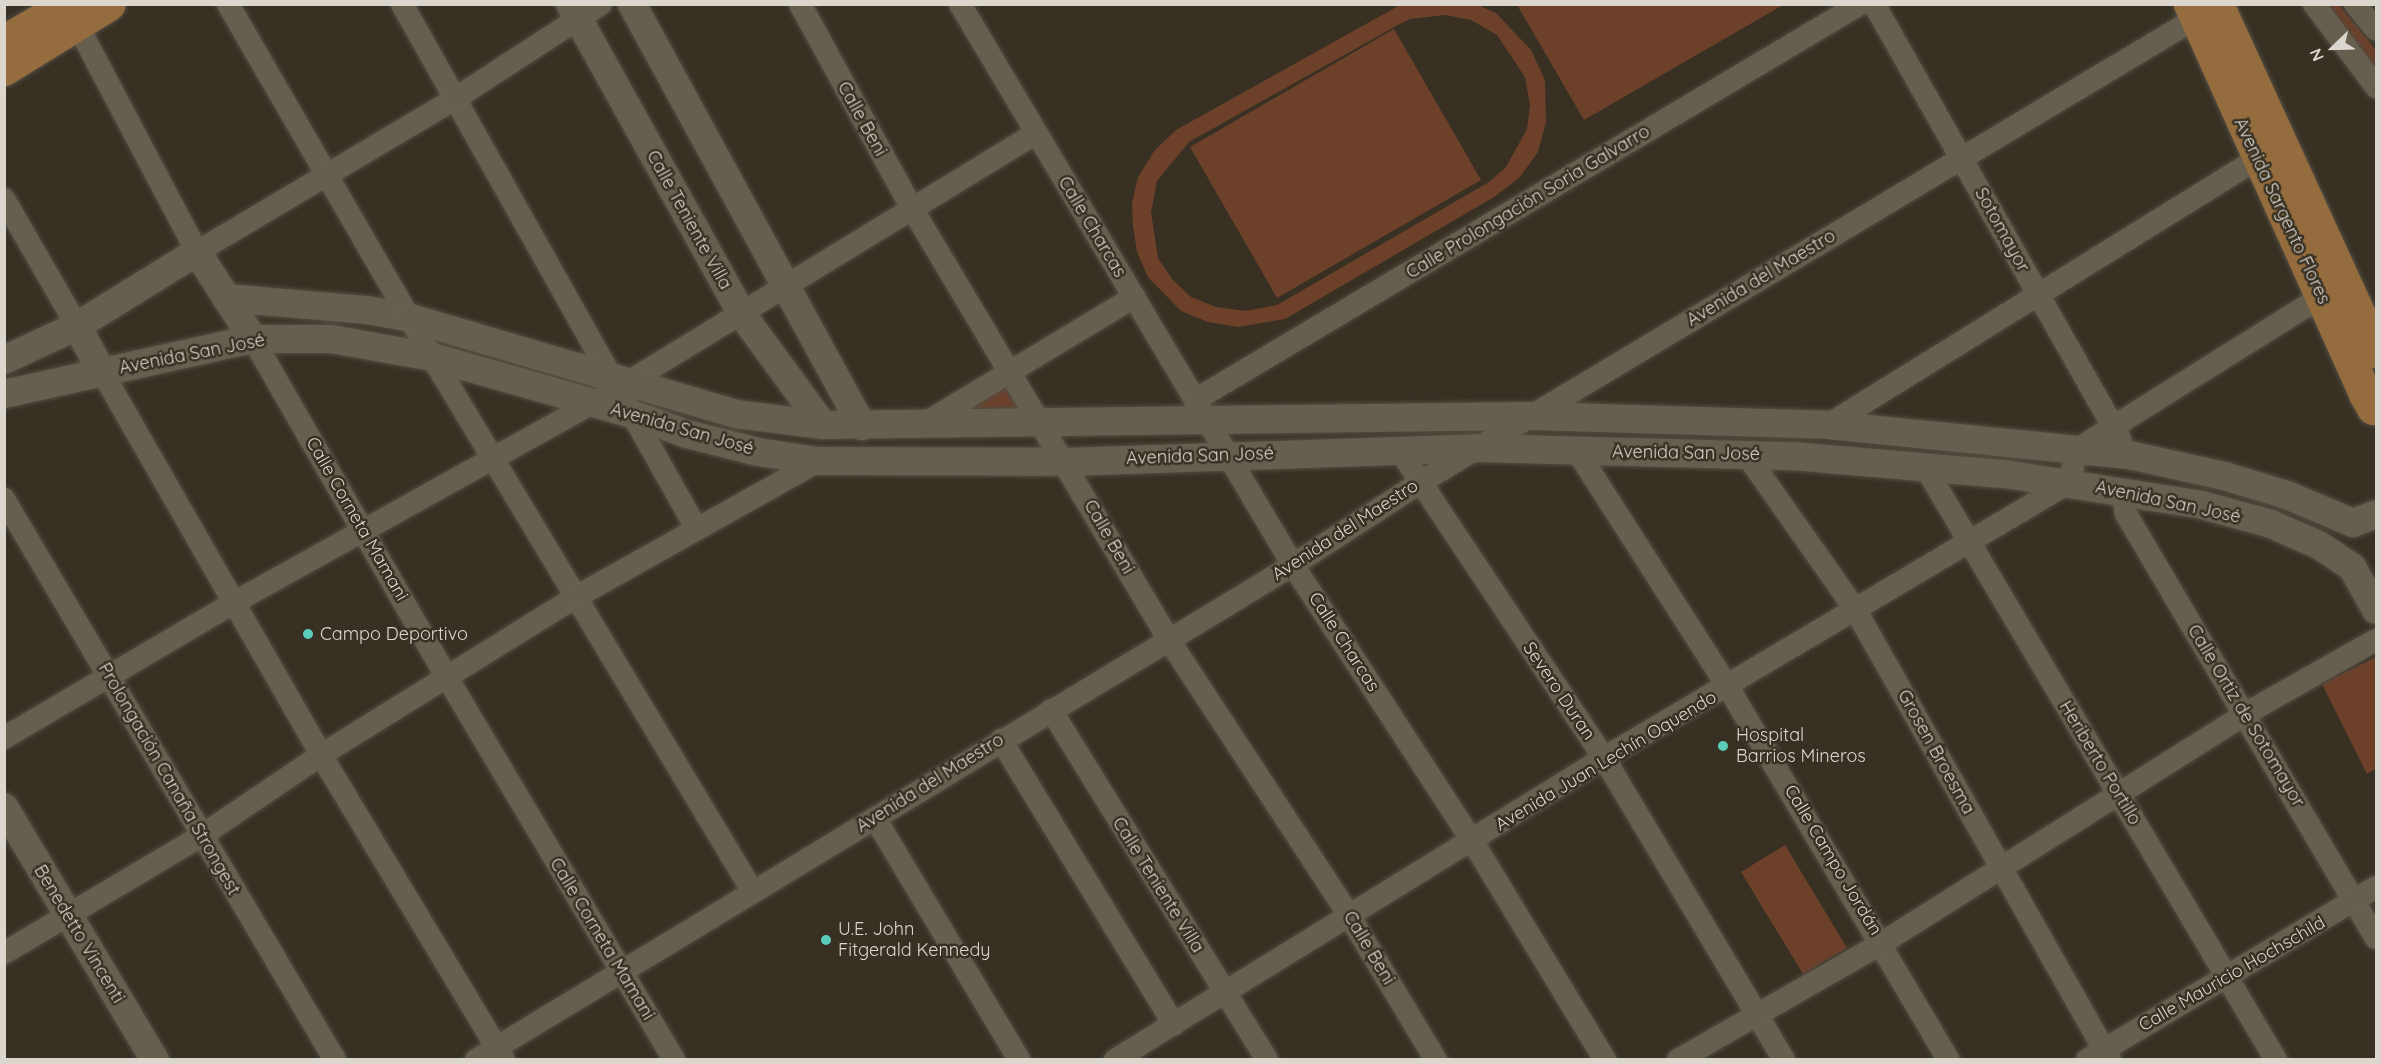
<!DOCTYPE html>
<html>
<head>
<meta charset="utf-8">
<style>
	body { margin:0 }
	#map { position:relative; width:2381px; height:1064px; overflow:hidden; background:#373023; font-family:Quicksand,sans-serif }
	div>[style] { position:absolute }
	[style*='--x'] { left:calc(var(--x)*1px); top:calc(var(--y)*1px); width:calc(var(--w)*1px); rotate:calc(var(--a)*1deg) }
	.green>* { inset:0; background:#6d402a }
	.roads { filter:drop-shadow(0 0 2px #534d43) drop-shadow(0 0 2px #534d43) }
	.minor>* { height:22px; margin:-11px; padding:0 11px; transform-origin:11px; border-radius:11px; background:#665f50 }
	.tertiary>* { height:28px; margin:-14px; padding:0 14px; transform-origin:14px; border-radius:14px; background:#665f50 }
	.primary>* { height:33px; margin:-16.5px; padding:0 16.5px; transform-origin:16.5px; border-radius:16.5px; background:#946c3d }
	.dots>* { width:16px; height:16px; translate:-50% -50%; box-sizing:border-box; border:3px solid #373023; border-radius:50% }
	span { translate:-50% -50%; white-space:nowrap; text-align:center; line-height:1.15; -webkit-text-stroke:5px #373023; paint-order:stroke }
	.street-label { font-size:18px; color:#dbd7cf }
	.poi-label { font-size:18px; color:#dbd7cf }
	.left { translate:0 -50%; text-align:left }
	.frame { position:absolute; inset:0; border:6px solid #dbd7cf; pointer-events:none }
	.north { position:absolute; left:2303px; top:18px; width:60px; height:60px; -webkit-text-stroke:4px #373023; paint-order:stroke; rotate:247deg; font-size:16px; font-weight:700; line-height:24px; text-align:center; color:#dbd7cf }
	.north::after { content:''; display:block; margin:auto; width:21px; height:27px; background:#dbd7cf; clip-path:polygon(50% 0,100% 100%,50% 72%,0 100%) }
</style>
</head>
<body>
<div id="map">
	<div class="green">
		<i style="clip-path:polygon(evenodd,1400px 5px,1478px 5px,1496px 13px,1531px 50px,1545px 80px,1546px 122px,1538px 152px,1519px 178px,1494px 197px,1285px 319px,1238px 327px,1208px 322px,1181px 311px,1148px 277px,1137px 252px,1133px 226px,1132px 203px,1138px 177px,1155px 150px,1176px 130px,1400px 5px,1446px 15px,1471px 20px,1497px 35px,1525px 77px,1530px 105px,1527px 129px,1506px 167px,1489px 182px,1277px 305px,1246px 311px,1216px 307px,1191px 297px,1172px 279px,1158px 258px,1151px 212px,1157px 181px,1189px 142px,1398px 25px,1410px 19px,1446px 15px)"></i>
		<i style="clip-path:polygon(1517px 5px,1783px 5px,1584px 120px)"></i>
		<i style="clip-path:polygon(2326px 5px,2339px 5px,2376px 50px,2376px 69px)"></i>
		<i style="clip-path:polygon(1394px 29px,1481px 180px,1277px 298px,1190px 147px)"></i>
		<i style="clip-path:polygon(1005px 387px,1020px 411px,961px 411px)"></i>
		<i style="clip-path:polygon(2376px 657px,2376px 769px,2367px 774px,2322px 684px)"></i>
		<i style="clip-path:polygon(1785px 845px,1847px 948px,1803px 974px,1741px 872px)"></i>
	</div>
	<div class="roads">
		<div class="minor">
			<i style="--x:228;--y:4;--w:408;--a:60"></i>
			<i style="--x:432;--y:357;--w:624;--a:59.04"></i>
			<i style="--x:402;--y:4;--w:601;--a:60.7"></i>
			<i style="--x:800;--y:4;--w:235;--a:61.3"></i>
			<i style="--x:913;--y:210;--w:500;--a:59.23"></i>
			<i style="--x:1169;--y:640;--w:331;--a:56.8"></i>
			<i style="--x:1350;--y:917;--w:167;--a:59"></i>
			<i style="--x:960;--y:4;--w:652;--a:59.31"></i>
			<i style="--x:1293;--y:565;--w:330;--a:57"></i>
			<i style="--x:1473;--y:842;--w:255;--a:58.8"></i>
			<i style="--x:1874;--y:4;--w:500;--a:60.5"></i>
			<i style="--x:2314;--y:4;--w:104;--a:53.2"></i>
			<i style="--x:2355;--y:4;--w:33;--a:51"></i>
			<i style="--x:70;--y:11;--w:272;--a:62.2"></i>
			<i style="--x:197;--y:252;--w:298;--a:-30.7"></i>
			<i style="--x:453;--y:100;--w:176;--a:-33"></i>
			<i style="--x:4;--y:199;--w:146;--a:60.1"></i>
			<i style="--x:253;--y:339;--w:392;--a:60.2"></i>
			<i style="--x:448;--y:679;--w:443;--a:59.3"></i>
			<i style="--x:102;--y:372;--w:441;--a:60.2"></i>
			<i style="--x:321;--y:755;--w:355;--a:59"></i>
			<i style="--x:1195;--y:400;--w:774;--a:-30.77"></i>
			<i style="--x:922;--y:425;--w:248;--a:-31.1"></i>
			<i style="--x:1828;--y:425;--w:505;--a:-31.8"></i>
			<i style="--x:1400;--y:451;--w:369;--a:56.4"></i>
			<i style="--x:1604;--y:758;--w:352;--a:59.2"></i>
			<i style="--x:1577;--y:451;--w:280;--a:57.4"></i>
			<i style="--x:1728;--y:687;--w:434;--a:59.4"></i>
			<i style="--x:1746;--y:454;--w:189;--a:54.9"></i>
			<i style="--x:1855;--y:609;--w:518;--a:60.52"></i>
			<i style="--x:1925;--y:467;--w:689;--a:59.38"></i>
			<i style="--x:2123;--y:491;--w:23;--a:83"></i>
			<i style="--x:2126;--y:514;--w:492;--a:59.5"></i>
			<i style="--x:4;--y:499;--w:651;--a:59.46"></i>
			<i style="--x:1051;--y:710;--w:411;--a:58.3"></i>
			<i style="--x:4;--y:738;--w:268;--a:-30.5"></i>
			<i style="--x:235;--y:602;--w:437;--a:-29.1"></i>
			<i style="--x:617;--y:389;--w:491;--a:-31.4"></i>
			<i style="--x:1001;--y:740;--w:333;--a:58.7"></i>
			<i style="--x:875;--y:818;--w:282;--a:59.2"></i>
			<i style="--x:4;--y:953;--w:229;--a:-30.7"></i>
			<i style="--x:201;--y:836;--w:145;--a:-34"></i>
			<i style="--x:321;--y:755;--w:300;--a:-31.8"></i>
			<i style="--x:576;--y:597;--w:278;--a:-29.3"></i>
			<i style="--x:476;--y:1060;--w:955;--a:-31.21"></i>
			<i style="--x:1293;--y:565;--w:153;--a:-33"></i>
			<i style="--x:1421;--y:482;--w:917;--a:-30.9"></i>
			<i style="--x:1115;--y:1060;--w:575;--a:-31.7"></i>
			<i style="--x:1604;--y:758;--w:542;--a:-30.64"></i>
			<i style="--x:2070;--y:482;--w:33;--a:-79"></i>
			<i style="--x:2076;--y:450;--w:290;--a:-32"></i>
			<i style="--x:1678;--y:1060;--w:235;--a:-29.8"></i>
			<i style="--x:1882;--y:943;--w:429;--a:-32.2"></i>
			<i style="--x:2245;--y:714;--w:150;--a:-29.5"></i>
			<i style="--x:2087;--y:1060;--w:337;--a:-30.9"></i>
		</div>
		<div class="tertiary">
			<i style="--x:570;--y:4;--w:353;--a:61"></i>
			<i style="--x:741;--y:313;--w:139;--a:53.8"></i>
			<i style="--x:632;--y:4;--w:481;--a:61.4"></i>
			<i style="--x:226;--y:298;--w:142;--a:4.9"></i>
			<i style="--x:367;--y:310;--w:44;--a:10.5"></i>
			<i style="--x:410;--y:318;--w:340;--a:16.4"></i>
			<i style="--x:736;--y:414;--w:88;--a:7.2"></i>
			<i style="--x:823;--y:425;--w:709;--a:-0.73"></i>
			<i style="--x:1532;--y:416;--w:296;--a:1.7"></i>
			<i style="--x:1828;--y:425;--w:302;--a:5.7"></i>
			<i style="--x:2129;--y:455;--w:97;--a:12.5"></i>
			<i style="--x:2224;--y:476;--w:66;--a:16.8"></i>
			<i style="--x:2287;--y:495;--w:72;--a:23"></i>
			<i style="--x:2353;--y:523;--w:25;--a:-21"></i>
			<i style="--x:77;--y:326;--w:52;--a:61.5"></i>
			<i style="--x:4;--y:360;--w:81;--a:-25"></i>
			<i style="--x:77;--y:326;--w:141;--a:-31.7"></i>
			<i style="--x:197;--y:252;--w:103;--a:57.2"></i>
			<i style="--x:4;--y:394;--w:255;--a:-12.5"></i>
			<i style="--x:253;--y:339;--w:78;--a:0"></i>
			<i style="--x:331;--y:339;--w:103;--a:10.1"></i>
			<i style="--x:432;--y:357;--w:208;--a:15.9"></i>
			<i style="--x:632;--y:414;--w:59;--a:20"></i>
			<i style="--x:687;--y:434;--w:73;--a:14.2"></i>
			<i style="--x:758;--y:452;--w:61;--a:8.5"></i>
			<i style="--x:818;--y:461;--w:247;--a:0.2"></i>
			<i style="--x:1065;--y:462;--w:413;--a:-1.9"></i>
			<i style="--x:1478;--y:448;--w:315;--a:1.5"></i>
			<i style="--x:1793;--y:456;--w:213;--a:4.9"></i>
			<i style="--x:2005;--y:474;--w:199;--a:8.9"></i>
			<i style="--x:2202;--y:505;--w:72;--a:15.4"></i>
			<i style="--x:2271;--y:524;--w:52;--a:23.6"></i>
			<i style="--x:2319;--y:545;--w:40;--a:34"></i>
			<i style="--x:2352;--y:567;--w:49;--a:60.8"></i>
			<i style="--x:4;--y:807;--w:295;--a:59.2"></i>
		</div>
		<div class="primary">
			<i style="--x:2190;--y:4;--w:427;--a:65.8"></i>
			<i style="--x:2365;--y:394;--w:16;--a:60"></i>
			<i style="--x:2373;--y:408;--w:4;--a:-34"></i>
			<i style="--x:2217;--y:4;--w:382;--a:65.4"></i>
			<i style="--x:4;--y:41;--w:74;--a:-30"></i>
			<i style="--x:4;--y:69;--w:123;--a:-31.8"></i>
		</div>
	</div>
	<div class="dots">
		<i style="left:308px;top:634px;background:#5bcebb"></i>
		<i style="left:1723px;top:746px;background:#5bcebb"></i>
		<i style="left:826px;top:940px;background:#5bcebb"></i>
	</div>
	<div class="street-label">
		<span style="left:862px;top:119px;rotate:61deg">Calle Beni</span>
		<span style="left:1528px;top:202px;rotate:-31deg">Calle Prolongación Soria Galvarro</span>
		<span style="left:2282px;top:211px;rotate:65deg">Avenida Sargento Flores</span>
		<span style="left:689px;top:220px;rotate:61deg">Calle Teniente Villa</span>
		<span style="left:1092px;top:227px;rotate:59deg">Calle Charcas</span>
		<span style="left:2002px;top:230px;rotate:61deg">Sotomayor</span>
		<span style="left:1761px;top:278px;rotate:-31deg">Avenida del Maestro</span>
		<span style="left:192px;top:354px;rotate:-11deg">Avenida San José</span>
		<span style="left:682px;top:429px;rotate:16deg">Avenida San José</span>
		<span style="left:1686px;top:453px;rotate:1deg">Avenida San José</span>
		<span style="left:1200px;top:456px;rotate:-2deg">Avenida San José</span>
		<span style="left:2168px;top:502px;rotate:12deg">Avenida San José</span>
		<span style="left:357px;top:519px;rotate:60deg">Calle Corneta Mamani</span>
		<span style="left:1345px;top:530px;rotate:-33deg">Avenida del Maestro</span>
		<span style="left:1109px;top:537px;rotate:60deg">Calle Beni</span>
		<span style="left:1344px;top:642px;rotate:57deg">Calle Charcas</span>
		<span style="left:1559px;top:691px;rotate:56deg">Severo Duran</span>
		<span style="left:2246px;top:716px;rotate:59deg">Calle Ortiz de Sotomayor</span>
		<span style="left:1936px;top:752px;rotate:61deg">Grosen Broesma</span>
		<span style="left:1606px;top:761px;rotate:-31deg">Avenida Juan Lechín Oquendo</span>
		<span style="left:2100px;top:763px;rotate:59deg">Heriberto Portillo</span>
		<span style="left:169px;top:779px;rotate:60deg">Prolongación Canaña Strongest</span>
		<span style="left:930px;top:783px;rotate:-32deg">Avenida del Maestro</span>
		<span style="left:1833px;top:860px;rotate:59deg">Calle Campo Jordán</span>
		<span style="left:1158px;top:885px;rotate:58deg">Calle Teniente Villa</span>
		<span style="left:79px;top:934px;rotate:59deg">Benedetto Vincenti</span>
		<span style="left:602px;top:939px;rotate:59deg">Calle Corneta Mamani</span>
		<span style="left:1369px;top:948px;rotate:59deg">Calle Beni</span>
		<span style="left:2232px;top:974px;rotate:-30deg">Calle Mauricio Hochschild</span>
	</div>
	<div class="poi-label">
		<span class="left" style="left:320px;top:634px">Campo Deportivo</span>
		<span class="left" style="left:1736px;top:746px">Hospital<br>Barrios Mineros</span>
		<span class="left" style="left:838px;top:940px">U.E. John<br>Fitgerald Kennedy</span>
	</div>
	<div class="frame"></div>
	<div class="north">N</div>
</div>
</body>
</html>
